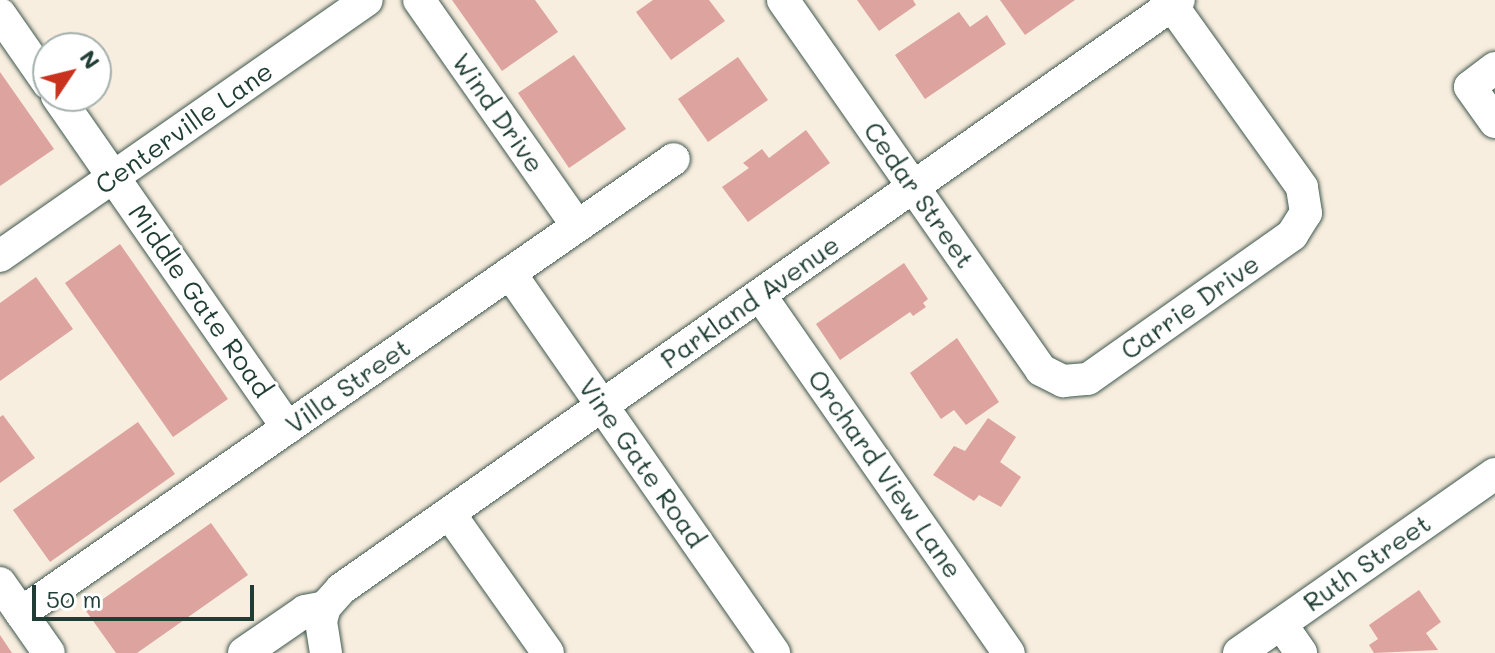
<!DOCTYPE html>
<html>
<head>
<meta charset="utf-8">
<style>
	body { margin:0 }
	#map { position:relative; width:1495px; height:653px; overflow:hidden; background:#f8eedf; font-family:Mali,sans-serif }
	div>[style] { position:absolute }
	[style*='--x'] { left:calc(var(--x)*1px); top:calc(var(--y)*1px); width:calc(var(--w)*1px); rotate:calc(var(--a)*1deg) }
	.building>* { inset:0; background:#dca39f }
	.roads { filter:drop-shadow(0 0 2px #40584e) drop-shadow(0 0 2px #40584e) }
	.minor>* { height:32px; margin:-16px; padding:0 16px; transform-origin:16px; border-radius:16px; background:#fff }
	span { translate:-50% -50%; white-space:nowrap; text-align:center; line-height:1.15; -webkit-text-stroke:6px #fff; paint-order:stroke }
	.street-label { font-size:26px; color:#1f3d34 }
	.north { position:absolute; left:32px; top:32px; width:80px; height:80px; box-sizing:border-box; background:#fff; border:2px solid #a5b1ae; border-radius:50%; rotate:55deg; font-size:22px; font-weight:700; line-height:32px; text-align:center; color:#1f3d34 }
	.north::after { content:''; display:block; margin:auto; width:28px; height:36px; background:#c8321e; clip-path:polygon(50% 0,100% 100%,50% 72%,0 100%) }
	.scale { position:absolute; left:32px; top:585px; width:222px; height:36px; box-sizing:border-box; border:4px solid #1f3d34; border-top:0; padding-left:10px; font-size:24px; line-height:28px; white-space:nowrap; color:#1f3d34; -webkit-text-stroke:6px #fff; paint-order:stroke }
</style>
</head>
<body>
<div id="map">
	<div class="building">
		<i style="clip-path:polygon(452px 0,535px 0,558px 32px,502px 71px)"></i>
		<i style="clip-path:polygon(653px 0,709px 0,725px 21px,671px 60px,636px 12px)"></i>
		<i style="clip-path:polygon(857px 0,913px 0,916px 5px,879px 31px)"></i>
		<i style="clip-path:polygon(1000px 0,1075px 0,1025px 35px)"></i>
		<i style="clip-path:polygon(959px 12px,970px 27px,987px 15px,1006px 44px,925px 99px,895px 55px)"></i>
		<i style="clip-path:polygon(574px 55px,626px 129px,569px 168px,518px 93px)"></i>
		<i style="clip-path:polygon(738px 57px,768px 100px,708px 142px,678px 99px)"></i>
		<i style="clip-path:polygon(0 72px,54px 149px,0 186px)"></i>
		<i style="clip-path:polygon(806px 130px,830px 163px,748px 222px,722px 187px,749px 168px,743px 163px,762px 149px,769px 158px)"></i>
		<i style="clip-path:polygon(120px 244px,228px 399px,173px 437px,65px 283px)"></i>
		<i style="clip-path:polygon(904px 263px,928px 299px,923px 303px,926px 307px,913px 316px,910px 312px,840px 360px,816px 324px)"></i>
		<i style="clip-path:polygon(36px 277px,73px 329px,0 381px,0 303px)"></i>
		<i style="clip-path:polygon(957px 338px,999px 402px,966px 425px,954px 410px,941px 419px,910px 373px)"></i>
		<i style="clip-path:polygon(3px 415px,35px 458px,0 483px,0 417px)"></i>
		<i style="clip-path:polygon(988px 418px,1016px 437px,1000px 462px,1021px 477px,1001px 507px,979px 495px,974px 501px,933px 475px,954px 446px,965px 451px)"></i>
		<i style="clip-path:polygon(138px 422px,175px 474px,50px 562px,13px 510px)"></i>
		<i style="clip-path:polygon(211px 523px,248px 575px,137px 653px,116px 653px,86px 611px)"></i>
		<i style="clip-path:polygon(1419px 590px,1441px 622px,1426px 633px,1438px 650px,1374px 653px,1369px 645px,1378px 639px,1369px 625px)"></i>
		<i style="clip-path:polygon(0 635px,12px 653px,0 653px)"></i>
	</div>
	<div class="roads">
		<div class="minor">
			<i style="--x:419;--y:0;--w:276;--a:55"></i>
			<i style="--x:783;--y:0;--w:451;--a:55.1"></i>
			<i style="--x:1041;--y:370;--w:25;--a:27"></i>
			<i style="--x:1063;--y:381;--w:25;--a:-5"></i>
			<i style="--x:1088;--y:379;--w:250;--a:-35.2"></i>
			<i style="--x:1292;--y:235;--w:26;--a:-58"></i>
			<i style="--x:1306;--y:213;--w:26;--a:-99"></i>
			<i style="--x:1302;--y:187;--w:230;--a:-125.6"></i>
			<i style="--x:0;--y:14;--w:84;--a:55.2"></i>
			<i style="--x:1495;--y:68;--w:31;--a:143"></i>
			<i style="--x:1470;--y:87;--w:43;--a:54.5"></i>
			<i style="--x:57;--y:96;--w:404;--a:55.2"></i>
			<i style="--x:0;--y:256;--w:447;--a:-34.9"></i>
			<i style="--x:510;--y:273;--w:463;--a:55.2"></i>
			<i style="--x:760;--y:295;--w:436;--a:55.2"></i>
			<i style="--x:449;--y:513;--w:171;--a:54.7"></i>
			<i style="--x:0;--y:583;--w:85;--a:55"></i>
			<i style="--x:21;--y:613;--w:795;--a:-34.81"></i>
			<i style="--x:1281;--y:624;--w:35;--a:55"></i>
			<i style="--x:244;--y:653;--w:74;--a:-34.5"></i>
			<i style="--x:305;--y:611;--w:20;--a:-11"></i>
			<i style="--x:326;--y:653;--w:32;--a:-99"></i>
			<i style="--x:321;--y:621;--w:15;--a:-74"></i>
			<i style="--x:325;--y:607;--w:24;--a:-48"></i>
			<i style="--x:341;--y:589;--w:1024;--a:-35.1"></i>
			<i style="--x:1239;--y:653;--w:312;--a:-35"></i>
		</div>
	</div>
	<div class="street-label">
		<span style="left:498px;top:113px;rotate:55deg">Wind Drive</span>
		<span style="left:184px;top:128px;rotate:-35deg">Centerville Lane</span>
		<span style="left:919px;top:195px;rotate:55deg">Cedar Street</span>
		<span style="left:200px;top:301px;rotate:55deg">Middle Gate Road</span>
		<span style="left:750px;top:302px;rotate:-35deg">Parkland Avenue</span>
		<span style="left:1190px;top:307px;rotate:-35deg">Carrie Drive</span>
		<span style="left:348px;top:386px;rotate:-35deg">Villa Street</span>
		<span style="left:642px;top:463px;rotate:55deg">Vine Gate Road</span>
		<span style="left:885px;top:474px;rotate:55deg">Orchard View Lane</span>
		<span style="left:1367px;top:563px;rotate:-35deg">Ruth Street</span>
	</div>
	<div class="north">N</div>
	<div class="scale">50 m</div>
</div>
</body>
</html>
